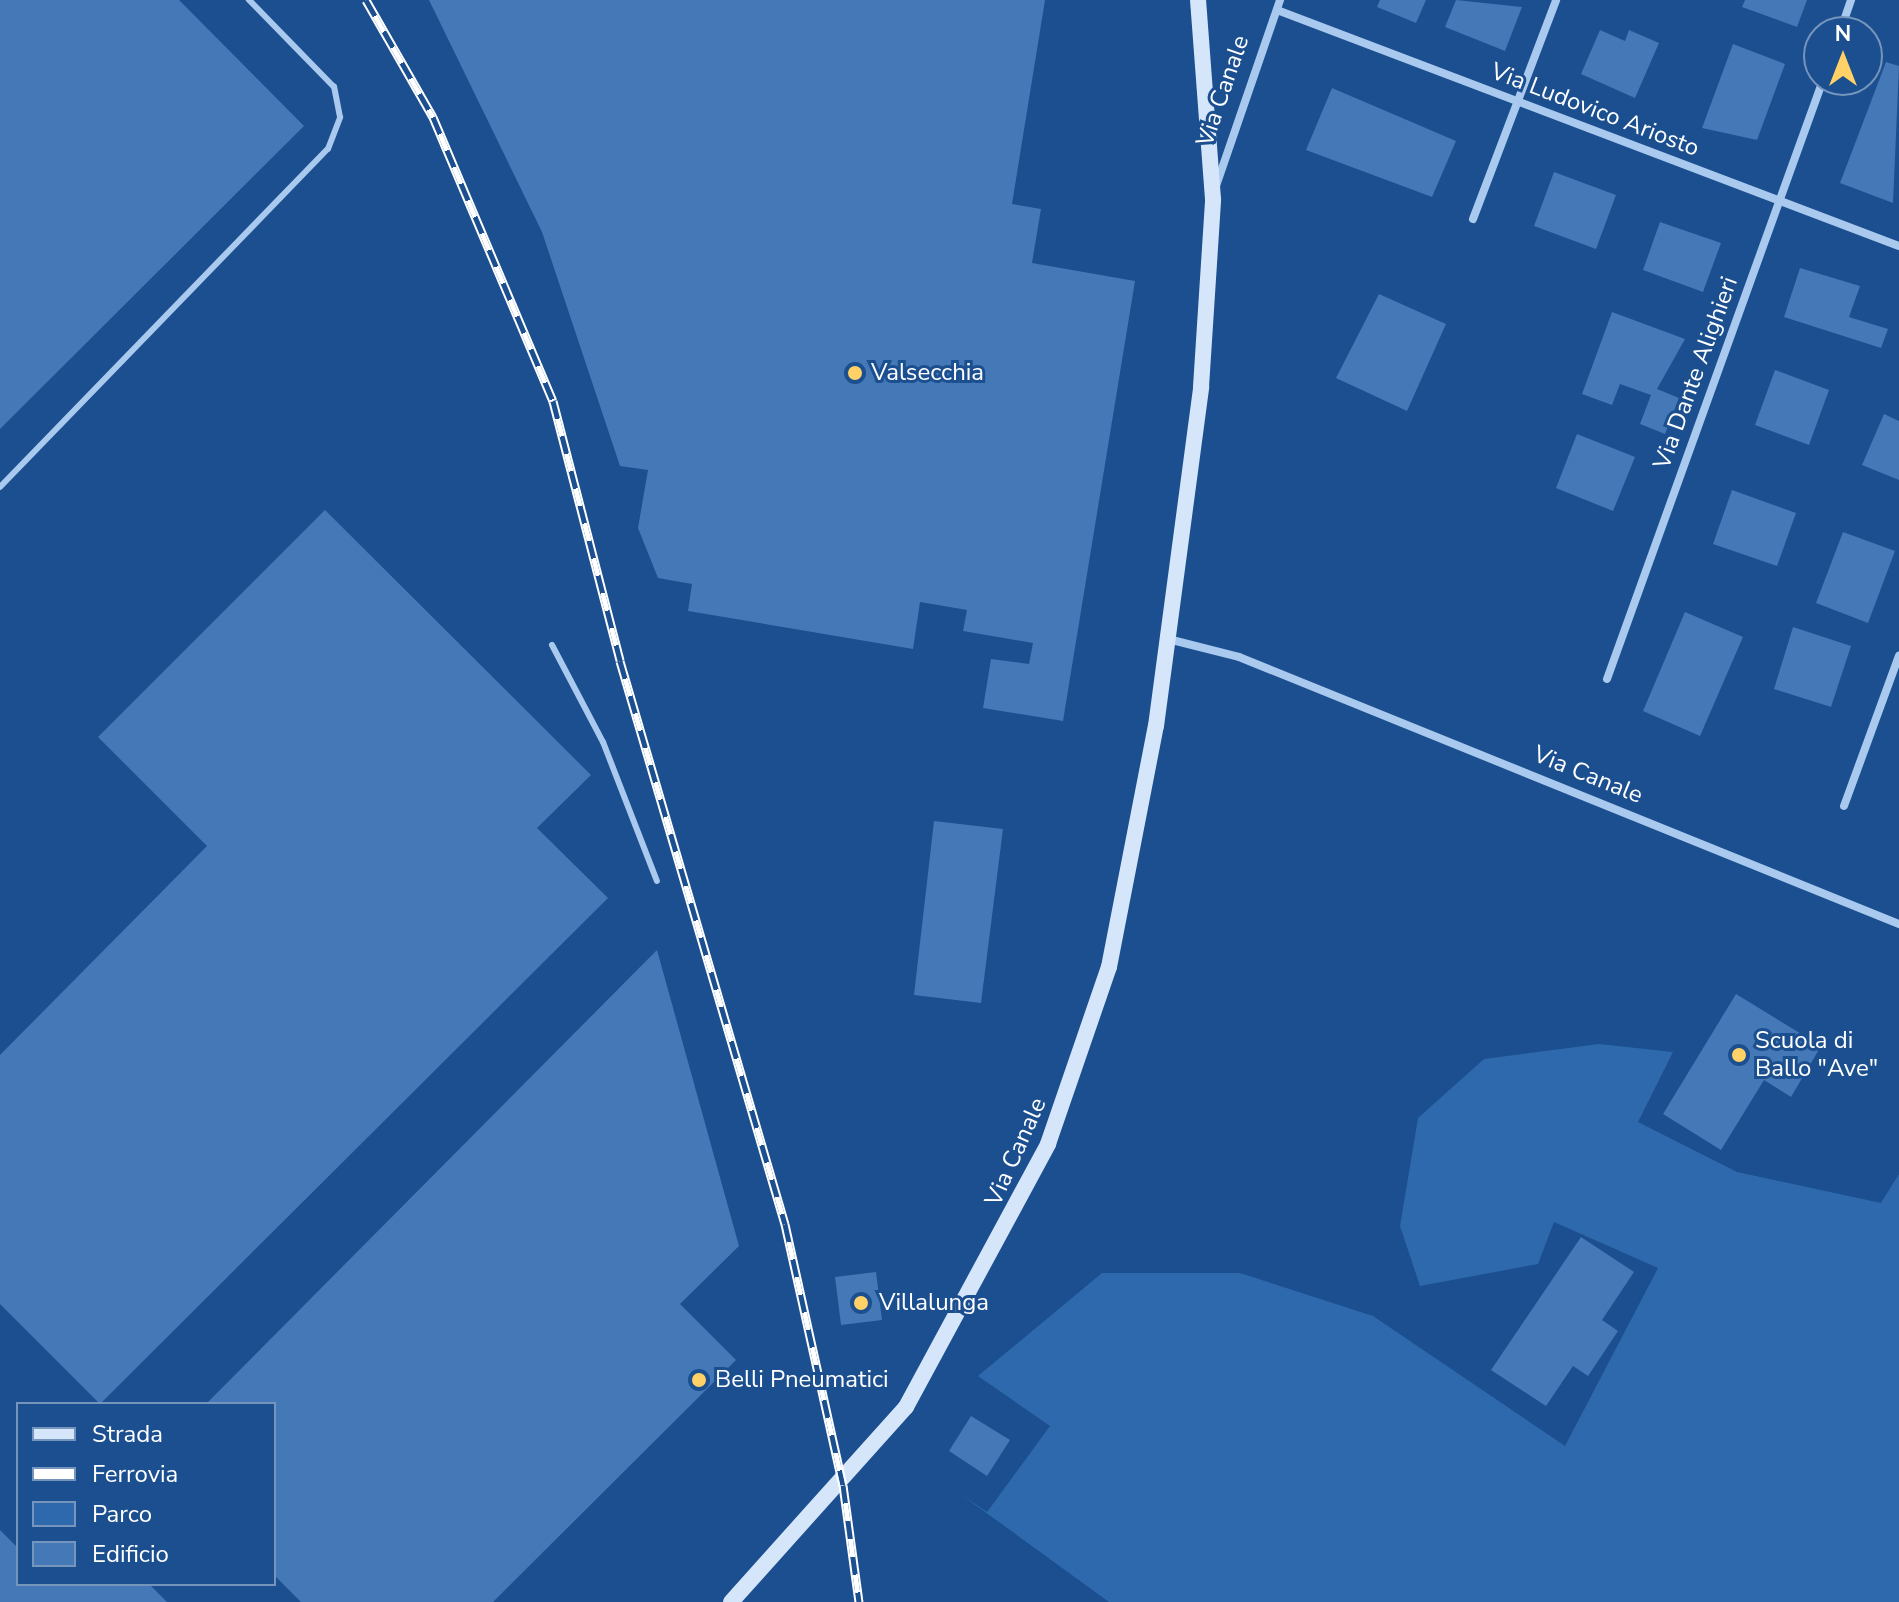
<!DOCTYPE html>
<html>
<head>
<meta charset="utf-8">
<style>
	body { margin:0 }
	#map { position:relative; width:1899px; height:1602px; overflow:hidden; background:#1b4f8f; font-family:"Nunito Sans",sans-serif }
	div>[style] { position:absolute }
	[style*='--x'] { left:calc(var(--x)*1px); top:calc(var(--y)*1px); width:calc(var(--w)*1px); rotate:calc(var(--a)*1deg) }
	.green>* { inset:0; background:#2e69ad }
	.building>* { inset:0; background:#4478b7 }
	.lane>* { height:6px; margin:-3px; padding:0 3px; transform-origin:3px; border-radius:3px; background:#a9c9ee }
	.street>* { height:8px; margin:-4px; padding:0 4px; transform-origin:4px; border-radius:4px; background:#a9c9ee }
	.secondary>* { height:16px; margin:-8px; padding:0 8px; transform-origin:8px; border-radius:8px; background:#d6e6fa }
	.rail>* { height:9px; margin-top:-4.5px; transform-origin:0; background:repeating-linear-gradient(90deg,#1b4f8f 0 18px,#fff 0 36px); box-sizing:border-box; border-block:2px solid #fff }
	.dots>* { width:22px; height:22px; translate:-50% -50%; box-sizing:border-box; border:4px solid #1b4f8f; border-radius:50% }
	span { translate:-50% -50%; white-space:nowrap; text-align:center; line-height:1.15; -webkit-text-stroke:6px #1b4f8f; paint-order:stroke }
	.street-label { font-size:24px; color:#fff }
	.poi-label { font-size:24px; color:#fff }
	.left { translate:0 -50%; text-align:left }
	.legend { position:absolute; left:16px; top:1402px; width:260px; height:184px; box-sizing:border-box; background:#1b4f8f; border:2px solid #7695bc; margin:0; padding:10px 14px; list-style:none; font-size:24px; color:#fff }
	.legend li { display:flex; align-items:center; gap:16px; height:40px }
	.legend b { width:40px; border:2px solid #7695bc }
	.north { position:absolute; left:1803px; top:16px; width:80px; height:80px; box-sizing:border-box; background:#1b4f8f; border:2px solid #7695bc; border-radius:50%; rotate:0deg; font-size:22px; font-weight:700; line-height:32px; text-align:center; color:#fff }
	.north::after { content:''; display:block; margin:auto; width:28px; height:36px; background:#ffd166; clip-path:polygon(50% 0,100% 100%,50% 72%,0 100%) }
</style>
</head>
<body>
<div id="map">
	<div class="green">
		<i style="clip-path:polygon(1599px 1044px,1673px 1052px,1638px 1122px,1737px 1172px,1881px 1203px,1899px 1174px,1899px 1602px,1109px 1602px,959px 1493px,987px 1512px,1050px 1426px,978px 1376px,1102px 1273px,1240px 1273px,1373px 1316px,1565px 1446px,1658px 1268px,1554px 1222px,1538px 1264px,1420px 1286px,1400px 1226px,1418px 1118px,1484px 1059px)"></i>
	</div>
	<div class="building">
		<i style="clip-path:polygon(0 0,179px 0,304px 126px,0 429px)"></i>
		<i style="clip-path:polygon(429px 0,1045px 0,1012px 204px,1041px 209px,1032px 263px,1135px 281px,1063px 721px,983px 708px,991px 659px,1029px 664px,1033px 643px,963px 631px,967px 610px,920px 602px,913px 649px,688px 611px,692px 584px,658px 578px,638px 528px,648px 470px,620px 466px,542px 232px)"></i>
		<i style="clip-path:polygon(1380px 0,1426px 0,1416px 23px,1377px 7px)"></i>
		<i style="clip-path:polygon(1456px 0,1522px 7px,1505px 51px,1445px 27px)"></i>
		<i style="clip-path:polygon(1745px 0,1807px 0,1797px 27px,1742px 7px)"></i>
		<i style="clip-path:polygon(1600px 30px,1625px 41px,1629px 30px,1659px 43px,1635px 98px,1581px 74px)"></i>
		<i style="clip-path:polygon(1733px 44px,1785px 64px,1757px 140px,1702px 128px)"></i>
		<i style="clip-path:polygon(1886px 62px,1899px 66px,1893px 203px,1840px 183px)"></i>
		<i style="clip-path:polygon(1332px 88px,1456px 141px,1432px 197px,1306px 150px)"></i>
		<i style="clip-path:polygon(1554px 172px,1616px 195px,1596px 249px,1534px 226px)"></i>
		<i style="clip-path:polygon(1660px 222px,1721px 243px,1703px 292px,1643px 270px)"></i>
		<i style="clip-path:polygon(1800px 268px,1860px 286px,1849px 317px,1888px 329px,1881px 348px,1784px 317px)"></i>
		<i style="clip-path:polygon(1379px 294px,1446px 324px,1407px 411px,1336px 378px)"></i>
		<i style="clip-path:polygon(1612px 312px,1685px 339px,1657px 389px,1679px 398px,1665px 434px,1640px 424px,1651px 395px,1620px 384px,1612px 405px,1582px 394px)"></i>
		<i style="clip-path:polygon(1775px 370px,1829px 390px,1809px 445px,1755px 425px)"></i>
		<i style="clip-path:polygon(1884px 414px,1899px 421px,1899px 480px,1862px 465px)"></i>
		<i style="clip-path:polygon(1577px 434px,1635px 457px,1613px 511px,1556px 488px)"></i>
		<i style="clip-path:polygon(1732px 490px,1796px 513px,1777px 566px,1713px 544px)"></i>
		<i style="clip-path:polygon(325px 510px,591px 775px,537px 828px,608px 898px,100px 1404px,0 1304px,0 1055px,207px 846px,98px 737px)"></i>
		<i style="clip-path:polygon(1843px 532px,1895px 551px,1868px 623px,1816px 603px)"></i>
		<i style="clip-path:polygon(1685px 612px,1743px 637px,1700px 736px,1643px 711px)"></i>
		<i style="clip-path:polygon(1793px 627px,1851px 646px,1831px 707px,1774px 689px)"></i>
		<i style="clip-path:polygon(934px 821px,1003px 829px,981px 1003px,914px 995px)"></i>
		<i style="clip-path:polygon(657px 950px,739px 1246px,680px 1304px,736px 1360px,493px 1602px,301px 1602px,274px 1575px,274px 1404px,206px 1404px)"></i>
		<i style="clip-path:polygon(1736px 994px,1821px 1046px,1791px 1097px,1764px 1080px,1721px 1150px,1663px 1114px)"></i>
		<i style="clip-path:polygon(1581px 1237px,1634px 1272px,1602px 1320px,1618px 1331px,1588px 1376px,1573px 1366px,1546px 1406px,1491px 1370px)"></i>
		<i style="clip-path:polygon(876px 1272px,882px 1320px,841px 1325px,835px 1277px)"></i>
		<i style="clip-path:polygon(971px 1416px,1010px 1440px,987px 1476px,949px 1451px)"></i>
		<i style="clip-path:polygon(0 1530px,18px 1548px,18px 1584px,149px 1584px,167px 1602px,0 1602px)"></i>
	</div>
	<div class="lane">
		<i style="--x:0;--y:487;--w:471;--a:-45.9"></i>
		<i style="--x:328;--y:149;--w:34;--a:-69"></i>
		<i style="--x:340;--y:117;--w:31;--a:-101"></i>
		<i style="--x:334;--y:87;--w:122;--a:-134.3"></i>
		<i style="--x:552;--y:645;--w:110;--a:62.3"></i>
		<i style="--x:603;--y:742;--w:149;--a:68.8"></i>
	</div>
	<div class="street">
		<i style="--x:1277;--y:10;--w:665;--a:20.78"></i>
		<i style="--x:1840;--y:32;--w:34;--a:-71"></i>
		<i style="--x:1216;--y:186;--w:197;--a:-71"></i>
		<i style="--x:1473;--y:219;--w:234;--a:-69.2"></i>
		<i style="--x:1168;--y:639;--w:73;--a:14.2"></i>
		<i style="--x:1239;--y:657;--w:712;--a:22.03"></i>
		<i style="--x:1607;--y:679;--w:637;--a:-70.17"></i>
		<i style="--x:1844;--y:806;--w:160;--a:-69.9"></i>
	</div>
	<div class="secondary">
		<i style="--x:731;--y:1602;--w:262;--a:-48.1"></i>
		<i style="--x:906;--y:1407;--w:299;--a:-61.6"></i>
		<i style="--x:1048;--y:1144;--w:187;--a:-71"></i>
		<i style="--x:1109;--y:967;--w:246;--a:-79"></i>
		<i style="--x:1156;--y:726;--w:342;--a:-82.4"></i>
		<i style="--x:1201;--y:387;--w:188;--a:-86.3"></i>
		<i style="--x:1213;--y:199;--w:200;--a:-94.3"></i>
	</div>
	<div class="rail">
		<i style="--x:366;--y:0;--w:135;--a:60.2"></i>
		<i style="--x:433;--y:117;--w:308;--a:67.1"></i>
		<i style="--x:553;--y:401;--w:268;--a:75.5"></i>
		<i style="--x:620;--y:661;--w:587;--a:73.67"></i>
		<i style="--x:785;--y:1224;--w:267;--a:77.5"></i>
		<i style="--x:843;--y:1485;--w:118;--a:82.2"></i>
	</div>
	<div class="dots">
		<i style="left:855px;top:373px;background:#ffd166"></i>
		<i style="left:1739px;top:1055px;background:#ffd166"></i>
		<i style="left:861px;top:1303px;background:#ffd166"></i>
		<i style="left:699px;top:1380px;background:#ffd166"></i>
	</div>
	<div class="street-label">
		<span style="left:1223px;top:91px;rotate:-71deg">Via Canale</span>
		<span style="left:1595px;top:110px;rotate:21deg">Via Ludovico Ariosto</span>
		<span style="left:1696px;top:373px;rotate:-70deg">Via Dante Alighieri</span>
		<span style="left:1588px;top:775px;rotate:22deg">Via Canale</span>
		<span style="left:1016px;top:1152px;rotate:-66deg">Via Canale</span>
	</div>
	<div class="poi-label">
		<span class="left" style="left:871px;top:373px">Valsecchia</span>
		<span class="left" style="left:1755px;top:1055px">Scuola di<br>Ballo "Ave"</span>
		<span class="left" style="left:879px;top:1303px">Villalunga</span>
		<span class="left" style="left:715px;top:1380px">Belli Pneumatici</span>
	</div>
	<ul class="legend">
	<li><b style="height:10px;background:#d6e6fa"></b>Strada</li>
	<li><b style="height:10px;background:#fff"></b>Ferrovia</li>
	<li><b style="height:22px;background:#2e69ad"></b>Parco</li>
	<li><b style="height:22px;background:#4478b7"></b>Edificio</li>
	</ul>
	<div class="north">N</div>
</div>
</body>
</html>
